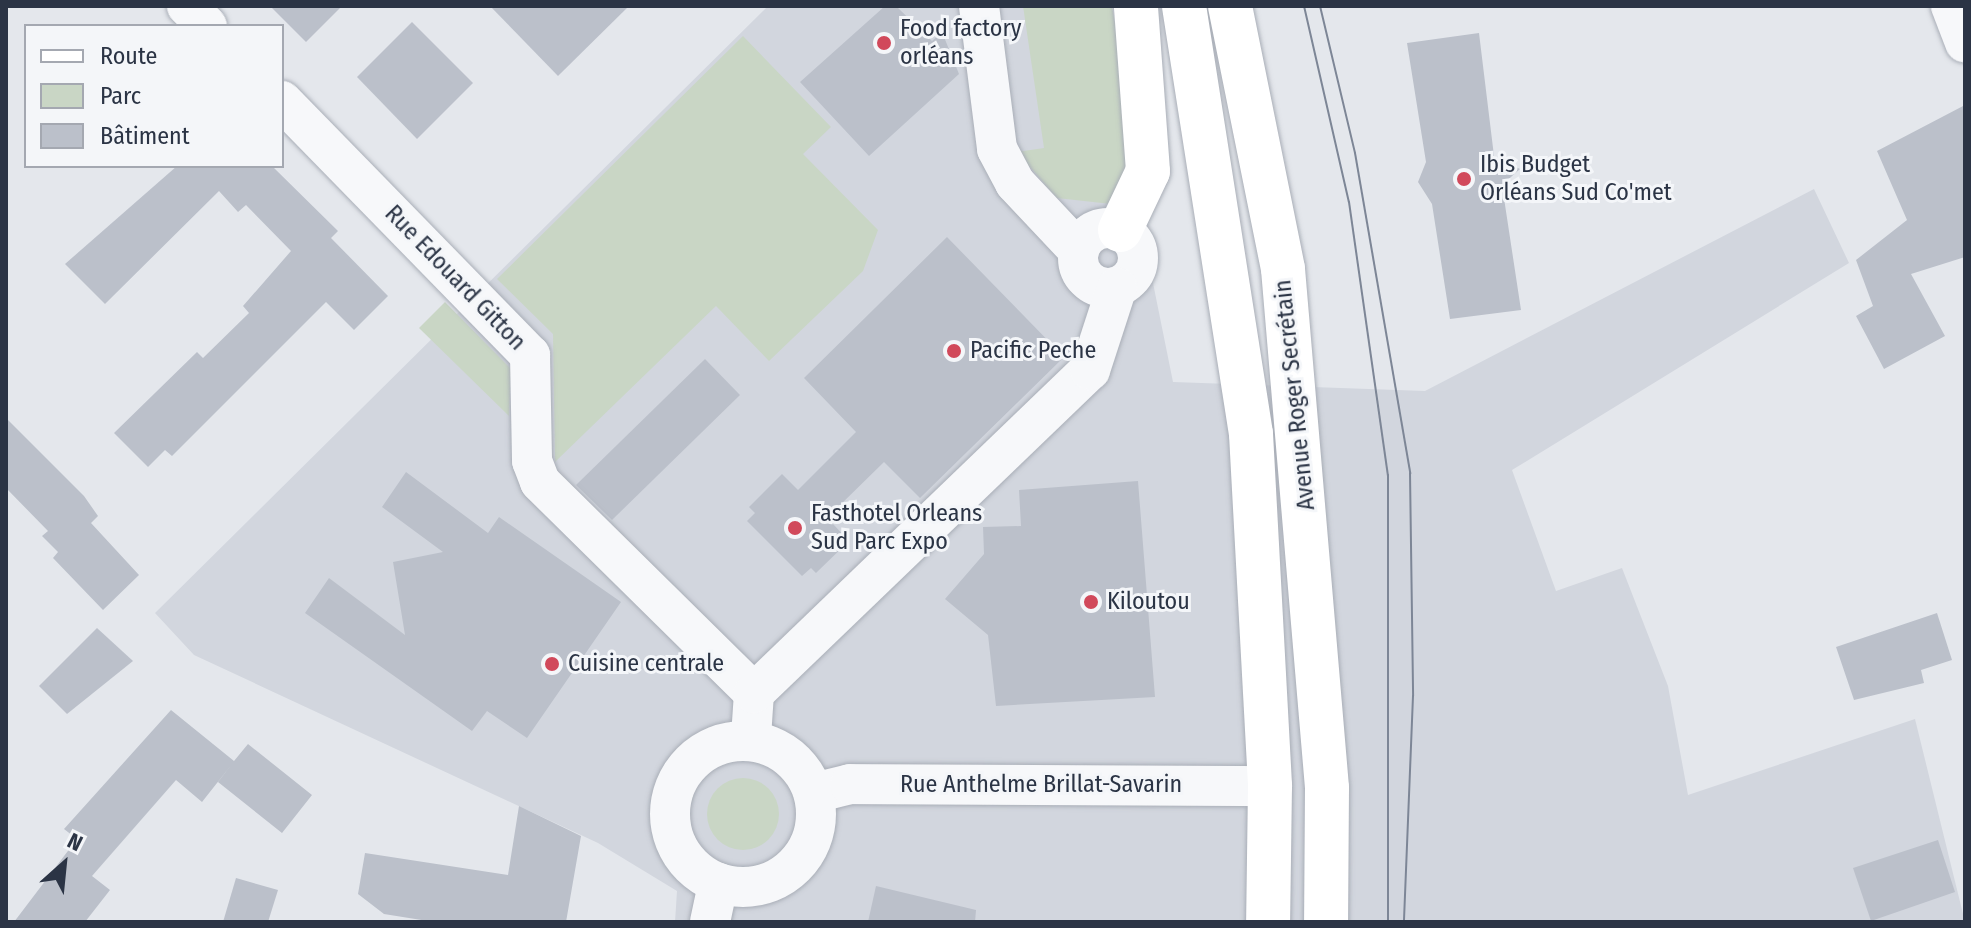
<!DOCTYPE html>
<html>
<head>
<meta charset="utf-8">
<style>
	body { margin:0 }
	#map { position:relative; width:1971px; height:928px; overflow:hidden; background:#e4e7ec; font-family:"Fira Sans Condensed",sans-serif }
	div>[style] { position:absolute }
	[style*='--x'] { left:calc(var(--x)*1px); top:calc(var(--y)*1px); width:calc(var(--w)*1px); rotate:calc(var(--a)*1deg) }
	.built>* { inset:0; background:#d2d6de }
	.green>* { inset:0; background:#c9d6c5 }
	.round { border-radius:50% }
	.building>* { inset:0; background:#bbc0ca }
	.roads { filter:drop-shadow(0 0 2px #a9aeb7) drop-shadow(0 0 2px #a9aeb7) }
	.minor>* { height:40px; margin:-20px; padding:0 20px; transform-origin:20px; border-radius:20px; background:#f7f8fa }
	.minor>.ring { margin:-20px; padding:0; box-sizing:content-box; background:none; border:40px solid #f7f8fa; border-radius:50% }
	.primary>* { height:44px; margin:-22px; padding:0 22px; transform-origin:22px; border-radius:22px; background:#fff }
	.tram>* { height:2px; margin:-1px; padding:0 1px; transform-origin:1px; border-radius:1px; background:#7d8696 }
	.dots>* { width:22px; height:22px; translate:-50% -50%; box-sizing:border-box; border:4px solid #f4f6f9; border-radius:50% }
	span { translate:-50% -50%; white-space:nowrap; text-align:center; line-height:1.15; -webkit-text-stroke:6px #f4f6f9; paint-order:stroke }
	.poi-label { font-size:24px; color:#2b3445 }
	.left { translate:0 -50%; text-align:left }
	.street-label { font-size:24px; color:#2b3445 }
	.frame { position:absolute; inset:0; border:8px solid #2b3445; pointer-events:none }
	.legend { position:absolute; left:24px; top:24px; width:260px; height:144px; box-sizing:border-box; background:#f4f6f9; border:2px solid #a4a8b1; margin:0; padding:10px 14px; list-style:none; font-size:24px; color:#2b3445 }
	.legend li { display:flex; align-items:center; gap:16px; height:40px }
	.legend b { width:40px; border:2px solid #a4a8b1 }
	.north { position:absolute; left:24px; top:824px; width:80px; height:80px; -webkit-text-stroke:6px #f4f6f9; paint-order:stroke; rotate:27deg; font-size:22px; font-weight:700; line-height:32px; text-align:center; color:#2b3445 }
	.north::after { content:''; display:block; margin:auto; width:28px; height:36px; background:#2b3445; clip-path:polygon(50% 0,100% 100%,50% 72%,0 100%) }
</style>
</head>
<body>
<div id="map">
	<div class="built">
		<i style="clip-path:polygon(768px 6px,1097px 6px,1173px 382px,1425px 391px,1814px 189px,1849px 263px,1512px 470px,1556px 591px,1622px 568px,1668px 686px,1688px 795px,1915px 719px,1965px 922px,675px 922px,677px 891px,598px 843px,194px 655px,155px 613px)"></i>
	</div>
	<div class="green">
		<i style="clip-path:polygon(1023px 6px,1112px 6px,1138px 158px,1111px 204px,1057px 198px,1017px 152px,1044px 148px)"></i>
		<i style="clip-path:polygon(743px 36px,831px 127px,803px 154px,878px 230px,863px 271px,769px 361px,716px 306px,555px 462px,553px 334px,497px 279px)"></i>
		<i style="clip-path:polygon(445px 302px,511px 369px,509px 416px,419px 328px)"></i>
		<i class="round" style="left:707px;top:778px;width:72px;height:72px"></i>
	</div>
	<div class="building">
		<i style="clip-path:polygon(270px 6px,342px 6px,306px 42px)"></i>
		<i style="clip-path:polygon(490px 6px,629px 6px,558px 76px)"></i>
		<i style="clip-path:polygon(885px 6px,896px 6px,932px 41px,942px 32px,959px 74px,869px 156px,800px 82px)"></i>
		<i style="clip-path:polygon(412px 22px,473px 83px,417px 139px,357px 77px)"></i>
		<i style="clip-path:polygon(1479px 33px,1494px 156px,1520px 169px,1502px 185px,1521px 310px,1450px 319px,1432px 204px,1418px 182px,1426px 162px,1407px 43px)"></i>
		<i style="clip-path:polygon(1965px 105px,1965px 257px,1911px 274px,1945px 336px,1884px 369px,1856px 316px,1873px 306px,1856px 260px,1907px 220px,1877px 151px)"></i>
		<i style="clip-path:polygon(177px 166px,272px 166px,338px 231px,331px 238px,388px 296px,354px 330px,326px 302px,172px 456px,165px 450px,148px 467px,114px 433px,197px 352px,203px 358px,249px 313px,243px 306px,291px 251px,246px 205px,238px 212px,219px 191px,105px 304px,65px 264px)"></i>
		<i style="clip-path:polygon(947px 237px,1064px 357px,920px 498px,884px 462px,833px 512px,839px 519px,833px 524px,849px 541px,816px 573px,811px 568px,802px 576px,747px 521px,755px 513px,749px 507px,782px 474px,798px 490px,856px 432px,804px 378px)"></i>
		<i style="clip-path:polygon(705px 359px,740px 395px,612px 520px,576px 485px)"></i>
		<i style="clip-path:polygon(6px 418px,84px 496px,98px 516px,91px 523px,139px 575px,103px 610px,53px 558px,58px 552px,42px 536px,48px 531px,6px 488px)"></i>
		<i style="clip-path:polygon(406px 472px,488px 533px,499px 517px,621px 602px,527px 738px,487px 711px,472px 731px,305px 613px,329px 578px,405px 635px,393px 562px,443px 552px,382px 507px)"></i>
		<i style="clip-path:polygon(1138px 481px,1155px 697px,996px 706px,988px 635px,945px 599px,984px 554px,983px 527px,1021px 526px,1019px 490px)"></i>
		<i style="clip-path:polygon(1937px 613px,1952px 660px,1921px 670px,1924px 683px,1854px 700px,1836px 647px)"></i>
		<i style="clip-path:polygon(97px 628px,133px 661px,67px 714px,39px 686px)"></i>
		<i style="clip-path:polygon(171px 710px,234px 761px,248px 744px,312px 795px,282px 833px,218px 782px,232px 764px,202px 802px,176px 780px,92px 876px,110px 890px,85px 922px,14px 922px,77px 839px,64px 829px)"></i>
		<i style="clip-path:polygon(519px 806px,581px 836px,566px 922px,434px 922px,384px 914px,358px 894px,365px 853px,508px 875px)"></i>
		<i style="clip-path:polygon(1938px 840px,1955px 892px,1871px 921px,1853px 868px)"></i>
		<i style="clip-path:polygon(236px 878px,278px 890px,268px 922px,223px 922px)"></i>
		<i style="clip-path:polygon(876px 886px,976px 910px,975px 922px,868px 922px)"></i>
	</div>
	<div class="roads">
		<div class="minor">
			<i style="--x:187;--y:6;--w:28;--a:45"></i>
			<i style="--x:979;--y:6;--w:144;--a:82.8"></i>
			<i style="--x:997;--y:149;--w:38;--a:62"></i>
			<i style="--x:1015;--y:183;--w:93;--a:46.7"></i>
			<i style="--x:1951;--y:6;--w:39;--a:69"></i>
			<i style="--x:282;--y:101;--w:355;--a:45.7"></i>
			<i style="--x:530;--y:355;--w:106;--a:88.9"></i>
			<i style="--x:532;--y:461;--w:22;--a:69"></i>
			<i style="--x:540;--y:482;--w:301;--a:44.6"></i>
			<i class="ring" style="left:1078px;top:228px;width:20px;height:20px"></i>
			<i style="--x:751;--y:737;--w:44;--a:-86.1"></i>
			<i style="--x:754;--y:693;--w:466;--a:-43.9"></i>
			<i style="--x:1090;--y:370;--w:87;--a:-72"></i>
			<i class="ring" style="left:670px;top:741px;width:106px;height:106px"></i>
			<i style="--x:814;--y:793;--w:37;--a:-14"></i>
			<i style="--x:850;--y:784;--w:420;--a:0.3"></i>
			<i style="--x:710;--y:922;--w:40;--a:-78"></i>
		</div>
		<div class="primary">
			<i style="--x:1184;--y:6;--w:433;--a:81.1"></i>
			<i style="--x:1251;--y:434;--w:353;--a:86.9"></i>
			<i style="--x:1270;--y:786;--w:136;--a:90.8"></i>
			<i style="--x:1230;--y:6;--w:268;--a:78.6"></i>
			<i style="--x:1283;--y:269;--w:521;--a:85.15"></i>
			<i style="--x:1327;--y:788;--w:134;--a:90.4"></i>
			<i style="--x:1120;--y:230;--w:65;--a:-64.6"></i>
			<i style="--x:1148;--y:171;--w:165;--a:-94.2"></i>
		</div>
	</div>
	<div class="tram">
		<i style="--x:1304;--y:6;--w:201;--a:77.1"></i>
		<i style="--x:1349;--y:202;--w:276;--a:81.9"></i>
		<i style="--x:1388;--y:475;--w:447;--a:90"></i>
		<i style="--x:1320;--y:6;--w:151;--a:76.6"></i>
		<i style="--x:1355;--y:153;--w:325;--a:80.2"></i>
		<i style="--x:1410;--y:473;--w:223;--a:89.2"></i>
		<i style="--x:1413;--y:696;--w:226;--a:92.3"></i>
	</div>
	<div class="dots">
		<i style="left:884px;top:43px;background:#d1495b"></i>
		<i style="left:1464px;top:179px;background:#d1495b"></i>
		<i style="left:954px;top:351px;background:#d1495b"></i>
		<i style="left:795px;top:528px;background:#d1495b"></i>
		<i style="left:1091px;top:602px;background:#d1495b"></i>
		<i style="left:552px;top:664px;background:#d1495b"></i>
	</div>
	<div class="poi-label">
		<span class="left" style="left:900px;top:43px">Food factory<br>orléans</span>
		<span class="left" style="left:1480px;top:179px">Ibis Budget<br>Orléans Sud Co'met</span>
		<span class="left" style="left:970px;top:351px">Pacific Peche</span>
		<span class="left" style="left:811px;top:528px">Fasthotel Orleans<br>Sud Parc Expo</span>
		<span class="left" style="left:1107px;top:602px">Kiloutou</span>
		<span class="left" style="left:568px;top:664px">Cuisine centrale</span>
	</div>
	<div class="street-label">
		<span style="left:455px;top:278px;rotate:46deg">Rue Edouard Gitton</span>
		<span style="left:1295px;top:395px;rotate:-96deg">Avenue Roger Secrétain</span>
		<span style="left:1041px;top:785px">Rue Anthelme Brillat-Savarin</span>
	</div>
	<div class="frame"></div>
	<ul class="legend">
	<li><b style="height:10px;background:#fff"></b>Route</li>
	<li><b style="height:22px;background:#c9d6c5"></b>Parc</li>
	<li><b style="height:22px;background:#bbc0ca"></b>Bâtiment</li>
	</ul>
	<div class="north">N</div>
</div>
</body>
</html>
